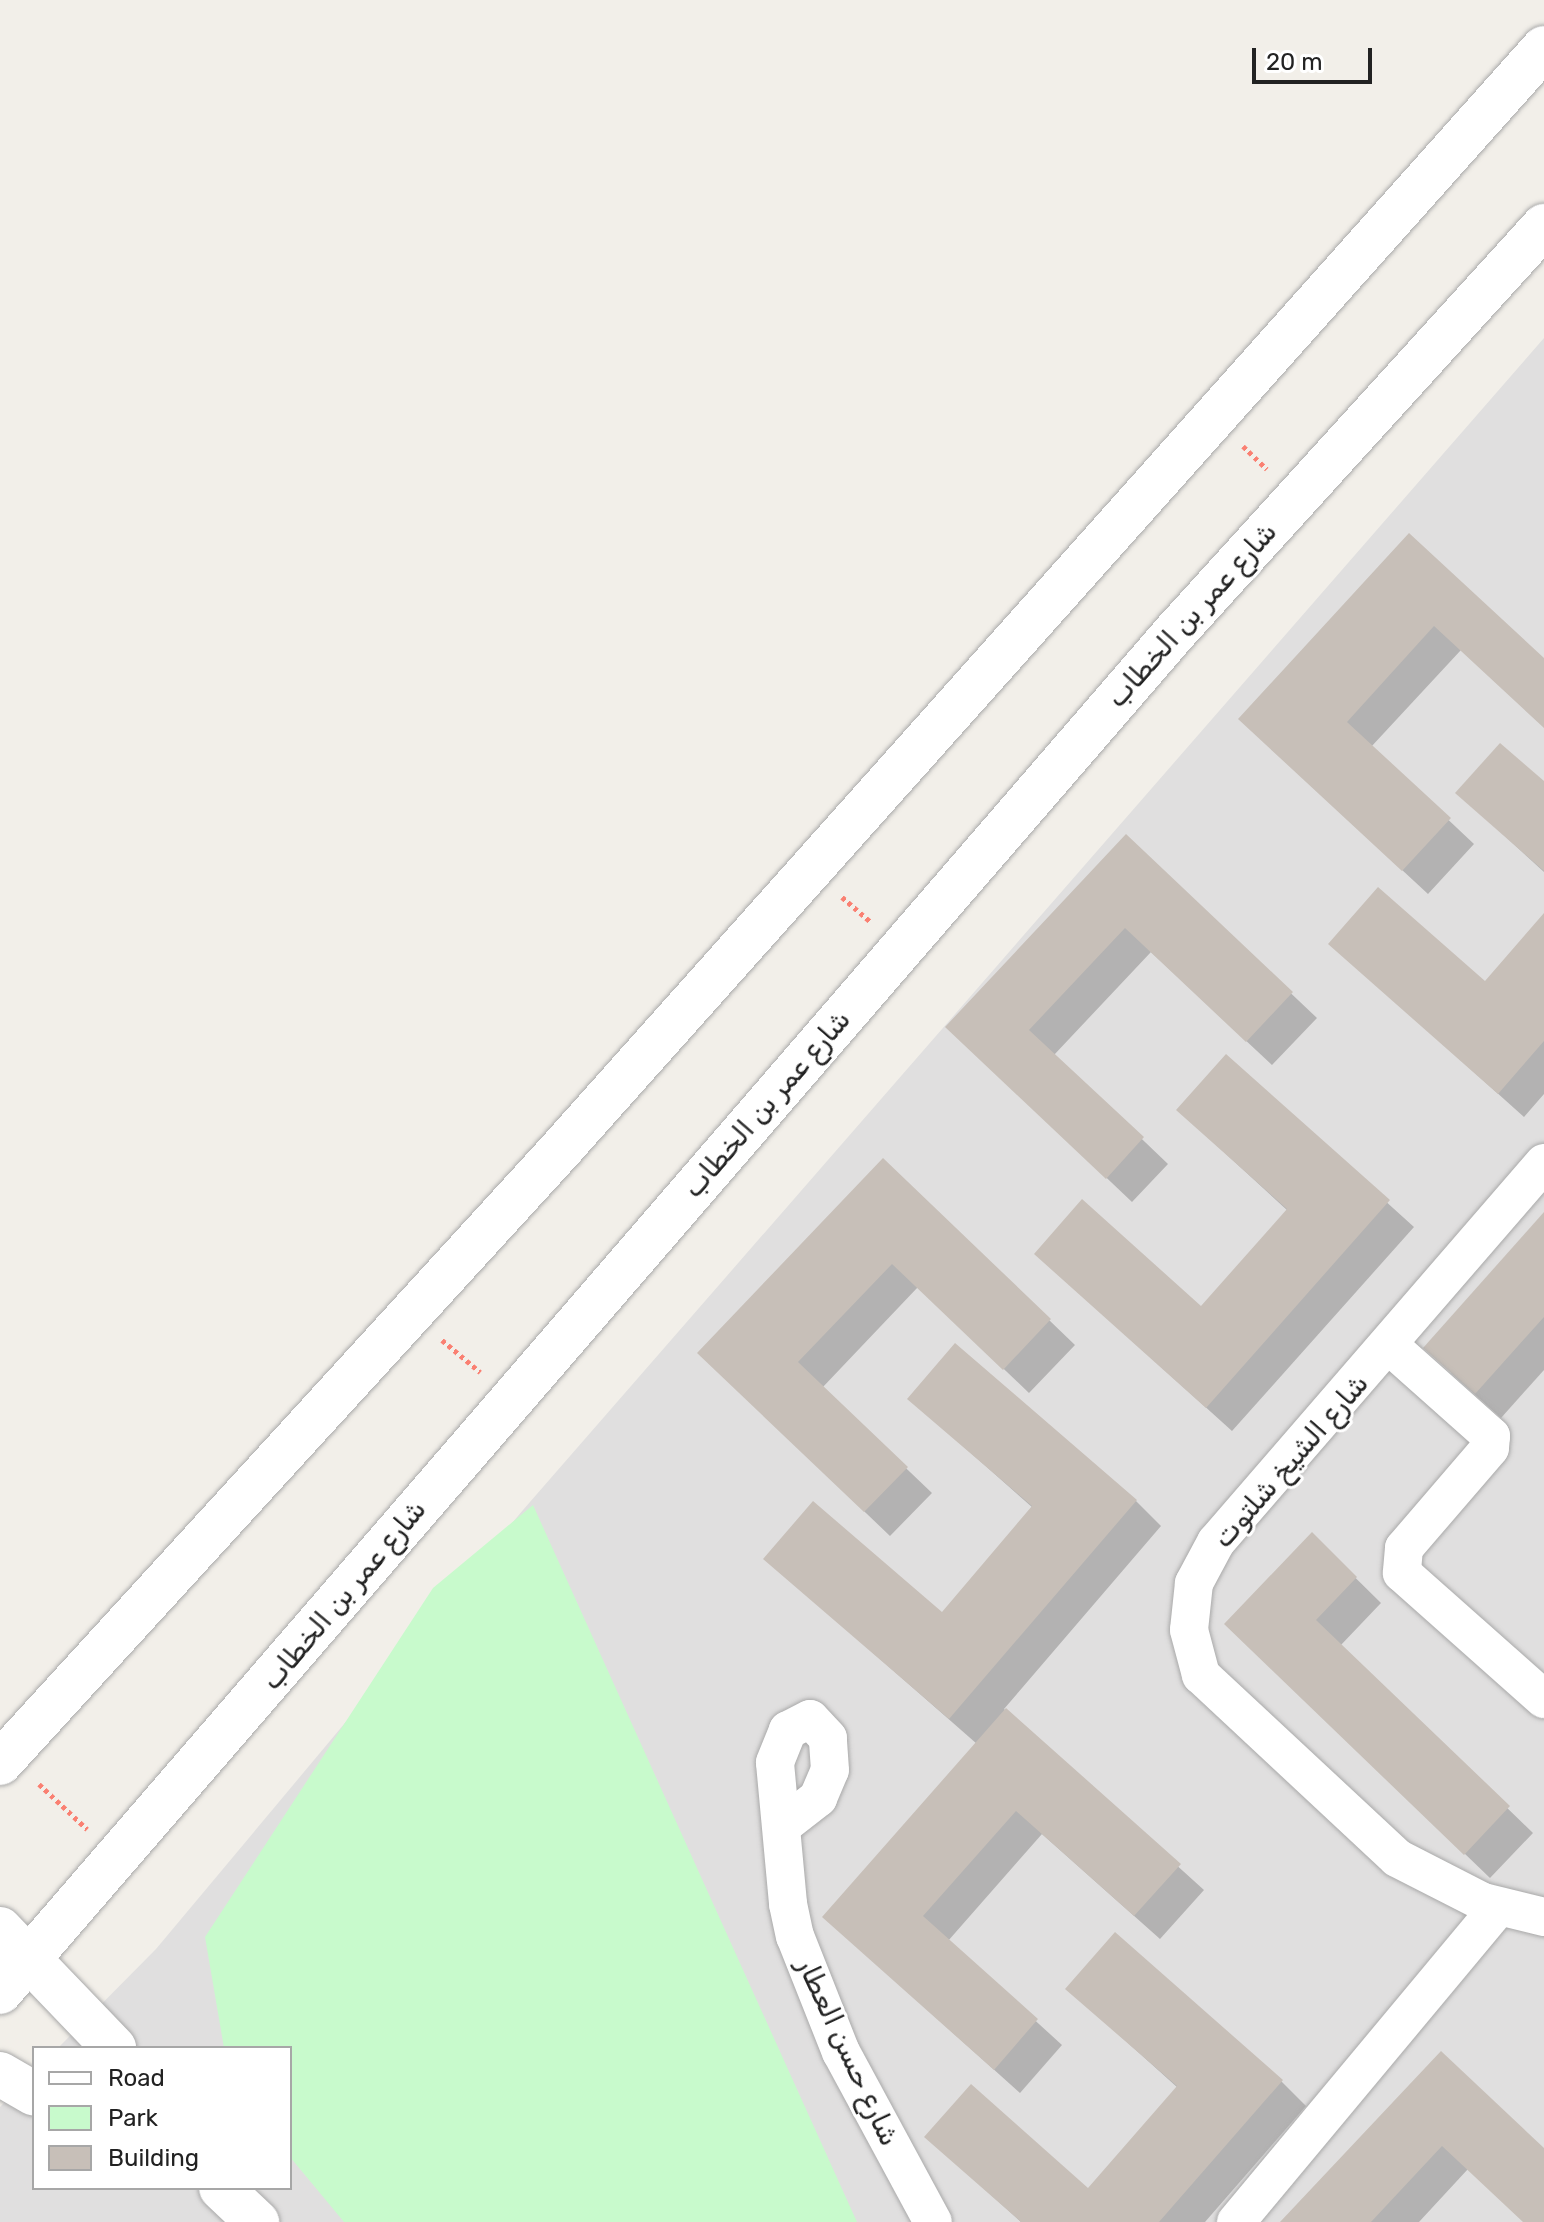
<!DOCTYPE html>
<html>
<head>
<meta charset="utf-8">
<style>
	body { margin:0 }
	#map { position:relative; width:1544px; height:2222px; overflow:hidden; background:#f2efe9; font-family:Rubik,Cairo,sans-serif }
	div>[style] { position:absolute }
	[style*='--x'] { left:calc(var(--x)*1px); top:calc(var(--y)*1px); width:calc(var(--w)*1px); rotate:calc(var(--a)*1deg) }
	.residential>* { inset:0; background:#e0dfdf }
	.park>* { inset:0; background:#c8facc }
	.shadow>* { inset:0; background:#0003 }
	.building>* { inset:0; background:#c7bfb8 }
	.path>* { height:5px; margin-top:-2.5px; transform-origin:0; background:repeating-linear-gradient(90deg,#fa8072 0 4px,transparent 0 8px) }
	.roads { filter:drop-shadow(0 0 2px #a9a9a9) drop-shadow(0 0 2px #a9a9a9) }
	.minor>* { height:38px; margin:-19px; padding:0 19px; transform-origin:19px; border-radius:19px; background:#fff }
	.tertiary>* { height:44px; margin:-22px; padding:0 22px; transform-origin:22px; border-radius:22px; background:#fff }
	span { translate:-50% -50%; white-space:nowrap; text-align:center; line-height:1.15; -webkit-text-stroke:6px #fff; paint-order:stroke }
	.street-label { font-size:28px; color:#222 }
	.legend { position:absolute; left:32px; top:2046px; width:260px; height:144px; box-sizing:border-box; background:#fff; border:2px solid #a7a7a7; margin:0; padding:10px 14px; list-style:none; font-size:24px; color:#222 }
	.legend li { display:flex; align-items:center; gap:16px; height:40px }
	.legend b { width:40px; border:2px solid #a7a7a7 }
	.scale { position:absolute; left:1252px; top:48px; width:120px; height:36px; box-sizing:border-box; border:4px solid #222; border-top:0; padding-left:10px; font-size:24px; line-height:28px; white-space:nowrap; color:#222; -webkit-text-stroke:6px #fff; paint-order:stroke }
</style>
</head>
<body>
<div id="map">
	<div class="residential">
		<i style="clip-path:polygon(1544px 338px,1544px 2222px,0 2222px,0 2107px,34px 2072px,34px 2188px,290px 2188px,290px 2048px,58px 2048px,156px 1949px,523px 1510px)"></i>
	</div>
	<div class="park">
		<i style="clip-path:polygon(533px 1505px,857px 2222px,344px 2222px,290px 2157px,290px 2048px,224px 2048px,205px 1937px,433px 1588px)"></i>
	</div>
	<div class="shadow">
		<i style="clip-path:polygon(1409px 536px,1544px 661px,1544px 727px,1461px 650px,1371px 747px,1474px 844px,1428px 894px,1266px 744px)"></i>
		<i style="clip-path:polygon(1544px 784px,1544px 872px,1458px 793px)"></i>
		<i style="clip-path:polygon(1126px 837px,1317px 1018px,1272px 1065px,1151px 952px,1054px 1055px,1168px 1164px,1132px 1202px,973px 1051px)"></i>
		<i style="clip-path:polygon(1544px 916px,1544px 1094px,1524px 1117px,1331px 944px,1485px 984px)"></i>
		<i style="clip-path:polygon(1226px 1057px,1414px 1227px,1232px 1431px,1036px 1254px,1201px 1308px,1288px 1211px,1178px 1110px)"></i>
		<i style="clip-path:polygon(883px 1160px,1075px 1345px,1029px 1393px,918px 1287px,822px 1388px,932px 1493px,890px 1536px,725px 1378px)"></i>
		<i style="clip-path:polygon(1544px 1215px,1544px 1370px,1501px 1418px,1451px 1373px)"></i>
		<i style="clip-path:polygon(910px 1399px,1136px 1501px,1161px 1526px,1004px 1709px,1204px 1890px,1160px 1939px,1042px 1834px,948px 1941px,1062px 2045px,1020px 2093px,824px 1917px,977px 1744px,766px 1559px,942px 1614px,1033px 1508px)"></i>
		<i style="clip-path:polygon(1312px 1535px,1381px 1603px,1340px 1646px,1533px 1833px,1490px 1878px,1252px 1649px)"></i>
		<i style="clip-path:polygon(1068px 1989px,1281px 2081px,1306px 2106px,1205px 2222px,1021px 2222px,927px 2137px,1088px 2190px,1178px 2088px)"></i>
		<i style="clip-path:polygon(1441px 2054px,1544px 2151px,1544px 2222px,1524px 2222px,1468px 2169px,1419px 2222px,1282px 2222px)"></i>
	</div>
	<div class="building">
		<i style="clip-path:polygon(1409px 533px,1544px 658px,1544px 728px,1434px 626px,1347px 722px,1451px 818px,1402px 871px,1238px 719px)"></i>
		<i style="clip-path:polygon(1500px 743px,1544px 781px,1544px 871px,1455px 793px)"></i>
		<i style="clip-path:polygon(1126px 834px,1293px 992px,1246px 1042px,1125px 928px,1029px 1030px,1144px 1137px,1106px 1179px,945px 1027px)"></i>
		<i style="clip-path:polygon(1378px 887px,1485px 981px,1544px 913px,1544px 1041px,1498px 1094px,1328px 944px)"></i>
		<i style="clip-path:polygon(1226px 1054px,1390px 1200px,1206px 1408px,1034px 1254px,1082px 1199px,1201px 1306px,1287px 1209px,1176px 1110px)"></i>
		<i style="clip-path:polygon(883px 1158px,1051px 1319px,1003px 1370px,892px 1264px,798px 1362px,908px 1467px,864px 1512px,697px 1353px)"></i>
		<i style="clip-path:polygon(1544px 1212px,1544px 1317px,1475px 1394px,1423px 1348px)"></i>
		<i style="clip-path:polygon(955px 1343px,1137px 1500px,949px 1719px,763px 1559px,813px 1501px,942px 1612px,1032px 1506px,907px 1399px)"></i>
		<i style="clip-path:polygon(1312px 1532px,1357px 1577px,1316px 1620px,1510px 1806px,1464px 1855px,1224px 1624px)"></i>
		<i style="clip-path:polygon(1006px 1708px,1181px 1864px,1134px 1916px,1016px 1811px,923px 1916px,1038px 2019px,994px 2070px,822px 1917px)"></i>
		<i style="clip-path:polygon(1115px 1932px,1283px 2080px,1159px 2222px,1021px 2222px,924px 2137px,971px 2084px,1088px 2188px,1177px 2086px,1065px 1989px)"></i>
		<i style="clip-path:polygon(1441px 2051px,1544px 2148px,1544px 2222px,1523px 2222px,1442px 2146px,1371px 2222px,1280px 2222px)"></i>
	</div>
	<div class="path">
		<i style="--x:1243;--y:446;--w:33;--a:44"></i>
		<i style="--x:842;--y:897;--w:38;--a:41"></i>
		<i style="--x:442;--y:1340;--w:50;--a:40.1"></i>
		<i style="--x:39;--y:1784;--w:66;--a:43.2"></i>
	</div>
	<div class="roads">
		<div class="minor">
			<i style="--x:1544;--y:1163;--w:501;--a:130.87"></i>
			<i style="--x:1216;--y:1542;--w:47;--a:118.2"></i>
			<i style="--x:1194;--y:1583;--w:47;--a:96.1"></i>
			<i style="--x:1189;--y:1630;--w:47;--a:75.1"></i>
			<i style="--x:1201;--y:1675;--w:268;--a:43"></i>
			<i style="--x:1397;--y:1858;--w:97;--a:27.1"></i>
			<i style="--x:1483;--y:1902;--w:63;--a:13.8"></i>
			<i style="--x:1391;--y:1347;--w:134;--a:41.7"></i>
			<i style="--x:1491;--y:1436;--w:12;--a:95"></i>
			<i style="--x:1490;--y:1448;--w:132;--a:130.7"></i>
			<i style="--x:1404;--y:1548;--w:25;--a:95"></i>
			<i style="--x:1402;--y:1573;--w:190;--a:41.6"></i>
			<i style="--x:782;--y:1826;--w:46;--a:-37.9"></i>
			<i style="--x:818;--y:1798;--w:30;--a:-67"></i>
			<i style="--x:830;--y:1770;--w:32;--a:-94"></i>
			<i style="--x:828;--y:1738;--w:26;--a:-133"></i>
			<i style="--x:810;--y:1719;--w:25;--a:153"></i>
			<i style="--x:788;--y:1730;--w:35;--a:112"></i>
			<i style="--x:775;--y:1763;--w:142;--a:84.7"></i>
			<i style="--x:788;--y:1904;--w:33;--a:78"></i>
			<i style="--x:795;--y:1936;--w:125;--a:68.4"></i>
			<i style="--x:841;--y:2052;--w:193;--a:61.6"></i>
			<i style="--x:1236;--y:2222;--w:410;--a:-50.2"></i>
		</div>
		<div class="tertiary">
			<i style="--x:0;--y:1763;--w:835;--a:-47.57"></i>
			<i style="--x:563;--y:1147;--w:1473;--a:-48.25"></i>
			<i style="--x:0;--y:1929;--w:165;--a:46.2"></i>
			<i style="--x:0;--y:1992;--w:1800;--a:-49.17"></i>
			<i style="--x:1177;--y:630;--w:546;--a:-47.75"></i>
			<i style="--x:0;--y:2074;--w:39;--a:30"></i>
			<i style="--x:221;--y:2188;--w:50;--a:43.4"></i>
		</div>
	</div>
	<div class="street-label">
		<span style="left:1192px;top:615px;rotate:-48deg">شارع عمر بن الخطاب</span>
		<span style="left:767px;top:1104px;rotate:-49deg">شارع عمر بن الخطاب</span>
		<span style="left:1291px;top:1461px;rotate:-49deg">شارع الشيخ شلتوت</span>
		<span style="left:344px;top:1595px;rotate:-50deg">شارع عمر بن الخطاب</span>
		<span style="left:848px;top:2052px;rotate:65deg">شارع حسن العطار</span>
	</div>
	<ul class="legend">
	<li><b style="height:10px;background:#fff"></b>Road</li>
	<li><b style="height:22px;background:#c8facc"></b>Park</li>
	<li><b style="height:22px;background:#c7bfb8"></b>Building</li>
	</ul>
	<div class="scale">20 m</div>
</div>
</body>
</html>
